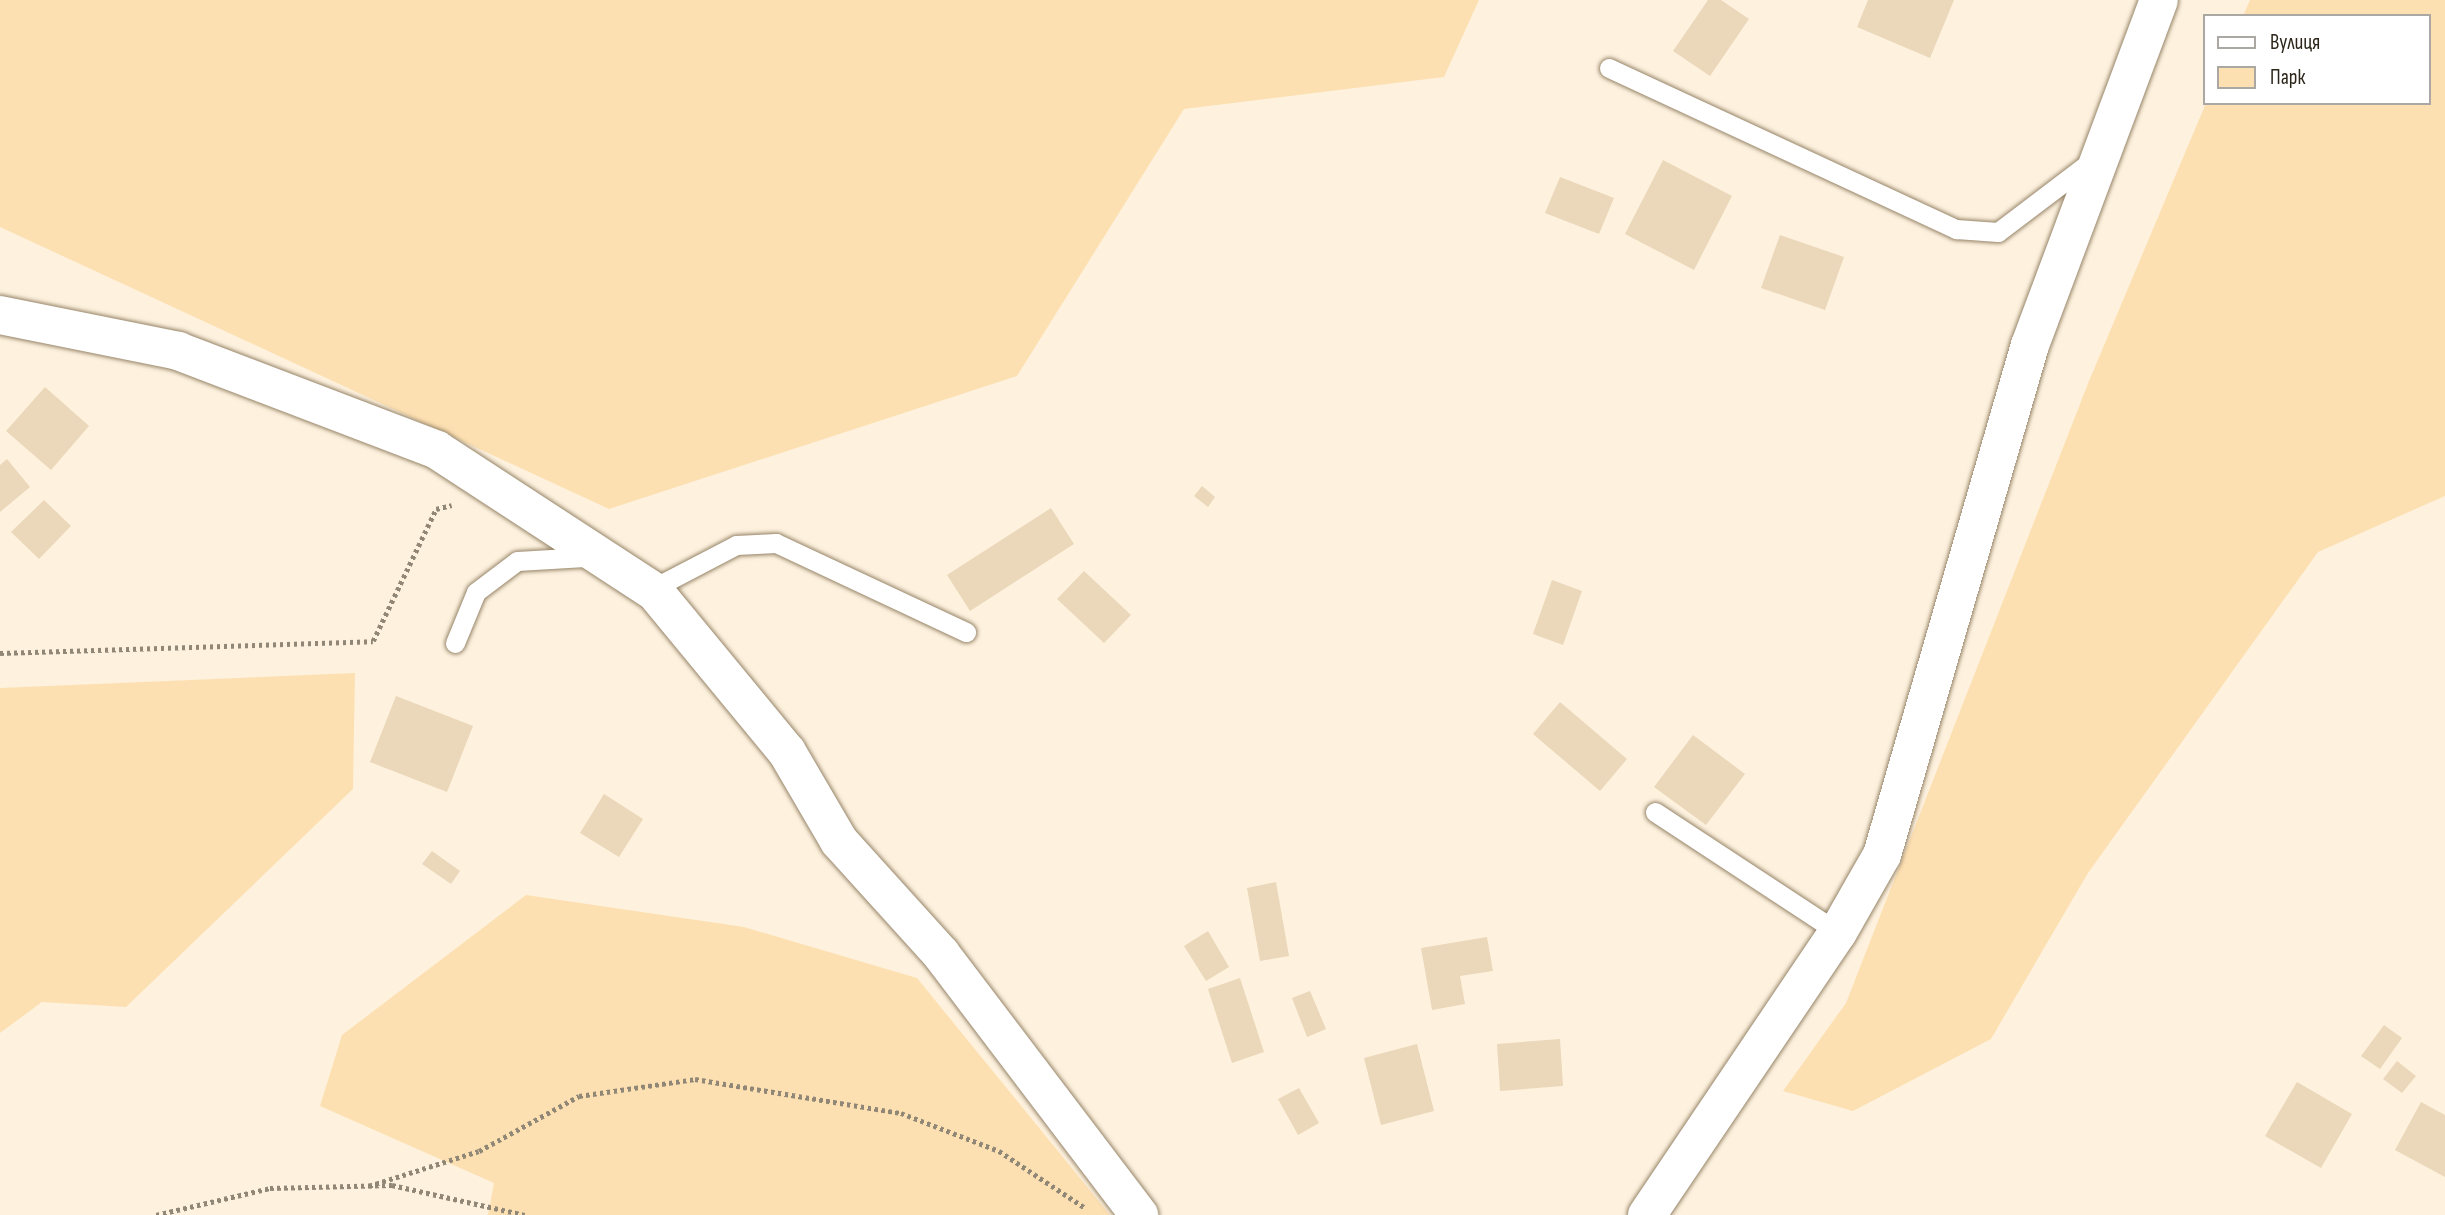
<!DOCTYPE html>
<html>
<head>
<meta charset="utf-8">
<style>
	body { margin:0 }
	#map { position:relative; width:2445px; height:1215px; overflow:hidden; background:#fef2df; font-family:"Sofia Sans Condensed",sans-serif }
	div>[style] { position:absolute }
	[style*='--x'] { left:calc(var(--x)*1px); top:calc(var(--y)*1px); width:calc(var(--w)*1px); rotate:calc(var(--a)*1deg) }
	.green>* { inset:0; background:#fde0b2 }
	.building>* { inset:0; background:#ebd7b9 }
	.path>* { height:4.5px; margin-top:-2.25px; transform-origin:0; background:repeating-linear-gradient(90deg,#908777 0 3.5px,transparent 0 7px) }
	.roads { filter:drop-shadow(0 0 2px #968468) drop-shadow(0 0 2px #968468) }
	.lane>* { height:19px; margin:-9.5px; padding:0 9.5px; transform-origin:9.5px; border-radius:9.5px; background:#fff }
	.street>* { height:38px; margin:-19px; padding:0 19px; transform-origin:19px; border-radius:19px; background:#fff }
	.secondary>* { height:38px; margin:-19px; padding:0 19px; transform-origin:19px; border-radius:19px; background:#fff }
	span { translate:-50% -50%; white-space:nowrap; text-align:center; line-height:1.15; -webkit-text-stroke:6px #fff; paint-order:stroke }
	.legend { position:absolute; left:2203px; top:14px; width:228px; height:91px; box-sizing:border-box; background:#fff; border:2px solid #aba8a3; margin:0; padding:9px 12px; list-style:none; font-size:21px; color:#2c2519 }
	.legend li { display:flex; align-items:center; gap:14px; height:35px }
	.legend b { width:35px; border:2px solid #aba8a3 }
</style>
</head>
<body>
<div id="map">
	<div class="green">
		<i style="clip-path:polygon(0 0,1479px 0,1444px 77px,1184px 109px,1017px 376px,609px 509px,0 227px)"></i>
		<i style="clip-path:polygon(2250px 0,2445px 0,2445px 496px,2318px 552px,2088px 873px,1991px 1039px,1853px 1111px,1783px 1091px,1846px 1003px,2089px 381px,2206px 103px,2429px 103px,2429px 16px,2243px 16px)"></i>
		<i style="clip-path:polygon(355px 673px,353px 789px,126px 1007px,42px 1002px,0 1033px,0 688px)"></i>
		<i style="clip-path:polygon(526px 895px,744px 927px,917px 978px,1110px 1215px,488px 1215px,494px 1183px,320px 1106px,342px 1035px)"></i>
	</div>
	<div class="building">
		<i style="clip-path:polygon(1708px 0,1721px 0,1749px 19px,1710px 76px,1673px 51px)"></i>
		<i style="clip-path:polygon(1868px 0,1954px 0,1930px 58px,1857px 27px)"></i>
		<i style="clip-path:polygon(1663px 160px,1732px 196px,1694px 270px,1625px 234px)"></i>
		<i style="clip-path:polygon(1560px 177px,1614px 198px,1599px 234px,1545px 213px)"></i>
		<i style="clip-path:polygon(1780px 235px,1844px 257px,1825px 310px,1761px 288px)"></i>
		<i style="clip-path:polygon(45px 387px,89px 426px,51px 470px,6px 431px)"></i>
		<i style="clip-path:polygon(7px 459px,30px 487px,0 512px,0 465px)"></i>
		<i style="clip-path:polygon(1202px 486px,1215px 497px,1208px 507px,1194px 496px)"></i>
		<i style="clip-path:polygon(44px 500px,71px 526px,39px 559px,11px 532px)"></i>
		<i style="clip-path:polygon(1051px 508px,1074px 544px,970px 611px,947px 575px)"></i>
		<i style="clip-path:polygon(1084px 571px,1131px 615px,1104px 643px,1057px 599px)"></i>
		<i style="clip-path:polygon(1552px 580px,1582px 591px,1563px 645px,1533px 634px)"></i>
		<i style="clip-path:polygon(396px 696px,473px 726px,447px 792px,370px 762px)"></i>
		<i style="clip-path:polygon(1560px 702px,1627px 759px,1600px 791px,1533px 734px)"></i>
		<i style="clip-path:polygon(1693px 735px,1745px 774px,1706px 825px,1654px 787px)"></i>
		<i style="clip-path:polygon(604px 794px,643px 819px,619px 857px,580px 833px)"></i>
		<i style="clip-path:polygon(432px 851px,460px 871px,451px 884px,422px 864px)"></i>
		<i style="clip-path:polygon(1276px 882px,1289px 956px,1260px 961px,1247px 888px)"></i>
		<i style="clip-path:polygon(1208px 931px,1229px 967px,1206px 981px,1184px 946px)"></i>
		<i style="clip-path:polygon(1487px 937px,1493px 971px,1460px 976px,1465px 1004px,1432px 1010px,1421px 948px)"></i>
		<i style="clip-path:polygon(1240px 978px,1264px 1052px,1232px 1063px,1208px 989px)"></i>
		<i style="clip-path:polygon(1310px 991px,1326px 1029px,1307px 1037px,1292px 998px)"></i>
		<i style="clip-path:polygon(2384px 1025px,2402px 1038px,2380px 1069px,2361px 1056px)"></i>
		<i style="clip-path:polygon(1560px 1039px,1563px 1086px,1500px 1091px,1497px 1044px)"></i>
		<i style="clip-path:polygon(1417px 1044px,1434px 1111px,1381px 1125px,1364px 1058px)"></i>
		<i style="clip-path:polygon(2397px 1061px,2416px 1076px,2402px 1093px,2383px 1079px)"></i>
		<i style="clip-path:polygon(2297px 1082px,2352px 1114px,2321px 1168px,2265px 1136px)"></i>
		<i style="clip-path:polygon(1299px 1088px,1319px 1123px,1298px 1135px,1278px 1099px)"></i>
		<i style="clip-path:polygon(2421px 1102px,2445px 1115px,2445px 1177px,2395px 1150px)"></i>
	</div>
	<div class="path">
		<i style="--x:0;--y:653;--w:373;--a:-1.8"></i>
		<i style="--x:373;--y:641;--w:146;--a:-64.5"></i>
		<i style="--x:436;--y:509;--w:16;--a:-14"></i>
		<i style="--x:369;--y:1186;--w:115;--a:-17.7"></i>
		<i style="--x:479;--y:1151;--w:114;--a:-28.8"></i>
		<i style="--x:579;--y:1096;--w:117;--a:-8.3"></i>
		<i style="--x:695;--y:1079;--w:209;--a:9.4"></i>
		<i style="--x:901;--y:1113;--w:105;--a:21.2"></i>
		<i style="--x:999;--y:1151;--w:102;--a:33.4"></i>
		<i style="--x:156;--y:1215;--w:117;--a:-13.3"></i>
		<i style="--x:270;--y:1188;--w:122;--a:-1.4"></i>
		<i style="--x:392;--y:1185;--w:136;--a:12.7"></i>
	</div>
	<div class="roads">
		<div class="lane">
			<i style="--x:1609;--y:68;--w:383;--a:24.9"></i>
			<i style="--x:1956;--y:229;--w:42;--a:4.1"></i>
			<i style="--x:1998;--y:232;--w:121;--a:-37.2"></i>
			<i style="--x:650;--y:590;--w:97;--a:-27.6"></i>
			<i style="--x:736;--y:545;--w:40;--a:-2.9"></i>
			<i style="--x:776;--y:543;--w:210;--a:25.1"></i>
			<i style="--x:455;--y:643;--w:55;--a:-67.6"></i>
			<i style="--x:476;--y:592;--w:51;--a:-37.1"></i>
			<i style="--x:517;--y:561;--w:68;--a:-3.4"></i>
			<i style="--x:1655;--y:812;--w:219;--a:33.3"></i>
		</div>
		<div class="street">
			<i style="--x:0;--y:315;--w:182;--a:11.4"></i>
			<i style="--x:178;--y:351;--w:277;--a:20.9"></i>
			<i style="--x:437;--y:450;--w:260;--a:33.1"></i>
			<i style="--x:655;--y:592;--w:207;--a:50.5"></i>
			<i style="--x:787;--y:752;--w:103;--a:59.7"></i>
			<i style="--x:839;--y:841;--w:152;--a:47.9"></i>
			<i style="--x:941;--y:954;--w:328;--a:52.8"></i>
		</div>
		<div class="secondary">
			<i style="--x:1647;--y:1215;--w:341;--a:-56"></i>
			<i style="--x:1838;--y:932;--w:89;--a:-60.3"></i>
			<i style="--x:1882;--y:855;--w:531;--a:-73.82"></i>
			<i style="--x:2030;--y:345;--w:368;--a:-69.5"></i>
		</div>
	</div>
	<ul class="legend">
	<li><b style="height:9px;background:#fff"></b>Вулиця</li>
	<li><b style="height:19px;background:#fde0b2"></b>Парк</li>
	</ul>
</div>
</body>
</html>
